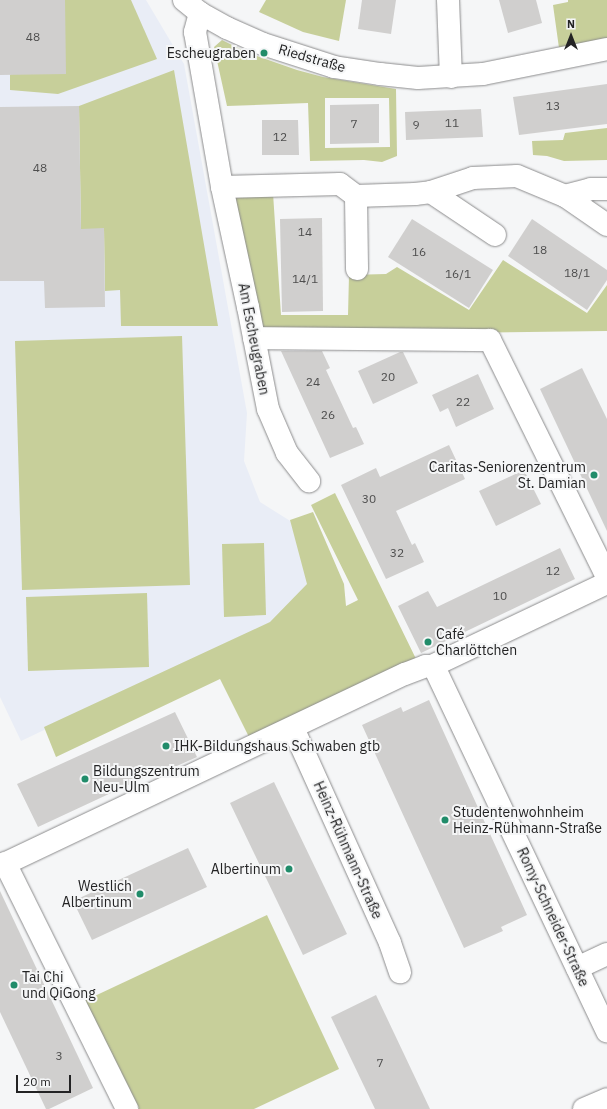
<!DOCTYPE html>
<html>
<head>
<meta charset="utf-8">
<style>
	body { margin:0 }
	#map { position:relative; width:607px; height:1109px; overflow:hidden; background:#f5f6f7; font-family:"IBM Plex Sans",sans-serif }
	div>[style] { position:absolute }
	[style*='--x'] { left:calc(var(--x)*1px); top:calc(var(--y)*1px); width:calc(var(--w)*1px); rotate:calc(var(--a)*1deg) }
	.built>* { inset:0; background:#e9edf6 }
	.green>* { inset:0; background:#c7cf9a }
	.building>* { inset:0; background:#d0cfce }
	.roads { filter:drop-shadow(0 0 1px #8c8c8d) drop-shadow(0 0 1px #8c8c8d) }
	.minor>* { height:22px; margin:-11px; padding:0 11px; transform-origin:11px; border-radius:11px; background:#fff }
	.dots>* { width:11px; height:11px; translate:-50% -50%; box-sizing:border-box; border:2px solid #f5f6f7; border-radius:50% }
	span { translate:-50% -50%; white-space:nowrap; text-align:center; line-height:1.15; -webkit-text-stroke:4px #f5f6f7; paint-order:stroke }
	.number-label { font-size:12px; color:#4e4e4e }
	.number-label span { -webkit-text-stroke-width:0 }
	.poi-label { font-size:14px; color:#232324 }
	.right { translate:-100% -50%; text-align:right }
	.left { translate:0 -50%; text-align:left }
	.street-label { font-size:14px; color:#232324 }
	.north { position:absolute; left:551px; top:16px; width:40px; height:40px; -webkit-text-stroke:3px #f5f6f7; paint-order:stroke; rotate:0deg; font-size:11px; font-weight:700; line-height:16px; text-align:center; color:#232324 }
	.north::after { content:''; display:block; margin:auto; width:14px; height:18px; background:#232324; clip-path:polygon(50% 0,100% 100%,50% 72%,0 100%) }
	.scale { position:absolute; left:16px; top:1075px; width:55px; height:18px; box-sizing:border-box; border:2px solid #232324; border-top:0; padding-left:5px; font-size:12px; line-height:14px; white-space:nowrap; color:#232324; -webkit-text-stroke:3px #f5f6f7; paint-order:stroke }
</style>
</head>
<body>
<div id="map">
	<div class="built">
		<i style="clip-path:polygon(0 0,146px 0,184px 64px,247px 413px,244px 461px,260px 502px,303px 529px,322px 598px,21px 741px,0 697px)"></i>
	</div>
	<div class="green">
		<i style="clip-path:polygon(65px 0,131px 0,157px 59px,58px 94px,10px 90px,10px 75px)"></i>
		<i style="clip-path:polygon(266px 0,346px 0,339px 41px,303px 32px,259px 12px)"></i>
		<i style="clip-path:polygon(568px 0,607px 0,607px 38px,559px 48px,553px 5px,568px 2px)"></i>
		<i style="clip-path:polygon(evenodd,222px 40px,248px 53px,297px 70px,323px 77px,396px 89px,397px 156px,382px 162px,364px 160px,310px 161px,308px 103px,227px 106px,214px 47px,222px 40px,325px 98px,389px 98px,390px 147px,325px 148px,325px 98px)"></i>
		<i style="clip-path:polygon(174px 70px,218px 326px,121px 326px,120px 290px,105px 291px,104px 229px,81px 229px,79px 106px)"></i>
		<i style="clip-path:polygon(607px 128px,607px 160px,564px 161px,547px 156px,533px 155px,532px 141px,563px 140px,565px 133px)"></i>
		<i style="clip-path:polygon(273px 193px,281px 315px,348px 315px,349px 275px,386px 274px,397px 267px,469px 310px,503px 260px,587px 313px,607px 285px,607px 331px,311px 335px,260px 328px,233px 195px)"></i>
		<i style="clip-path:polygon(182px 336px,190px 585px,22px 590px,15px 341px)"></i>
		<i style="clip-path:polygon(335px 493px,419px 665px,253px 745px,220px 679px,56px 757px,44px 727px,270px 622px,307px 584px,290px 520px,313px 512px,344px 584px,346px 606px,358px 600px,311px 505px)"></i>
		<i style="clip-path:polygon(264px 543px,266px 615px,224px 617px,222px 544px)"></i>
		<i style="clip-path:polygon(147px 593px,149px 667px,28px 671px,26px 597px)"></i>
		<i style="clip-path:polygon(267px 915px,339px 1069px,254px 1109px,135px 1109px,84px 1001px)"></i>
	</div>
	<div class="building">
		<i style="clip-path:polygon(0 0,65px 0,66px 74px,0 75px)"></i>
		<i style="clip-path:polygon(362px 0,396px 0,391px 34px,358px 29px)"></i>
		<i style="clip-path:polygon(499px 0,536px 0,542px 23px,508px 33px)"></i>
		<i style="clip-path:polygon(607px 84px,607px 124px,519px 135px,513px 97px)"></i>
		<i style="clip-path:polygon(379px 104px,379px 143px,330px 144px,330px 105px)"></i>
		<i style="clip-path:polygon(79px 106px,81px 229px,104px 228px,105px 307px,45px 308px,44px 281px,0 281px,0 107px)"></i>
		<i style="clip-path:polygon(481px 109px,483px 137px,406px 140px,405px 112px)"></i>
		<i style="clip-path:polygon(262px 120px,298px 120px,299px 155px,262px 155px)"></i>
		<i style="clip-path:polygon(322px 218px,323px 311px,282px 312px,280px 219px)"></i>
		<i style="clip-path:polygon(412px 219px,493px 270px,469px 308px,388px 257px)"></i>
		<i style="clip-path:polygon(532px 219px,607px 270px,607px 280px,587px 310px,508px 256px)"></i>
		<i style="clip-path:polygon(281px 351px,322px 351px,330px 368px,326px 370px,353px 428px,356px 427px,364px 444px,330px 458px)"></i>
		<i style="clip-path:polygon(400px 352px,403px 352px,418px 383px,373px 404px,358px 371px)"></i>
		<i style="clip-path:polygon(582px 368px,607px 419px,607px 531px,540px 389px)"></i>
		<i style="clip-path:polygon(478px 374px,494px 409px,456px 427px,448px 408px,440px 412px,432px 395px)"></i>
		<i style="clip-path:polygon(449px 445px,465px 479px,396px 511px,412px 545px,415px 543px,424px 562px,386px 579px,341px 485px,376px 468px,380px 477px)"></i>
		<i style="clip-path:polygon(524px 470px,541px 504px,496px 526px,479px 491px)"></i>
		<i style="clip-path:polygon(560px 548px,575px 579px,421px 653px,398px 606px,428px 591px,437px 607px)"></i>
		<i style="clip-path:polygon(429px 700px,527px 915px,501px 927px,503px 931px,464px 948px,362px 725px,401px 707px,403px 712px)"></i>
		<i style="clip-path:polygon(175px 712px,197px 757px,170px 769px,169px 766px,38px 827px,17px 784px)"></i>
		<i style="clip-path:polygon(274px 782px,347px 934px,303px 955px,230px 803px)"></i>
		<i style="clip-path:polygon(188px 848px,207px 887px,92px 940px,73px 901px)"></i>
		<i style="clip-path:polygon(0 891px,93px 1088px,49px 1109px,46px 1109px,0 1012px)"></i>
		<i style="clip-path:polygon(376px 995px,430px 1109px,375px 1109px,331px 1017px)"></i>
	</div>
	<div class="roads">
		<div class="minor">
			<i style="--x:184;--y:0;--w:21;--a:39"></i>
			<i style="--x:200;--y:13;--w:31;--a:29"></i>
			<i style="--x:227;--y:28;--w:39;--a:24"></i>
			<i style="--x:263;--y:44;--w:75;--a:17.9"></i>
			<i style="--x:334;--y:67;--w:47;--a:8.7"></i>
			<i style="--x:380;--y:74;--w:38;--a:6"></i>
			<i style="--x:418;--y:78;--w:65;--a:-3.5"></i>
			<i style="--x:483;--y:74;--w:126;--a:-11.4"></i>
			<i style="--x:448;--y:0;--w:77;--a:87.8"></i>
			<i style="--x:200;--y:13;--w:20;--a:105"></i>
			<i style="--x:195;--y:32;--w:157;--a:80.1"></i>
			<i style="--x:222;--y:187;--w:123;--a:77.8"></i>
			<i style="--x:248;--y:307;--w:104;--a:78.9"></i>
			<i style="--x:268;--y:409;--w:48;--a:66.6"></i>
			<i style="--x:287;--y:453;--w:36;--a:52"></i>
			<i style="--x:222;--y:187;--w:118;--a:-1.5"></i>
			<i style="--x:340;--y:184;--w:20;--a:37"></i>
			<i style="--x:356;--y:196;--w:59;--a:-1.9"></i>
			<i style="--x:415;--y:194;--w:16;--a:-7"></i>
			<i style="--x:431;--y:192;--w:44;--a:-18.4"></i>
			<i style="--x:473;--y:178;--w:44;--a:-2.6"></i>
			<i style="--x:517;--y:176;--w:52;--a:22.6"></i>
			<i style="--x:565;--y:196;--w:27;--a:-15"></i>
			<i style="--x:591;--y:189;--w:16;--a:0"></i>
			<i style="--x:431;--y:192;--w:77;--a:33.9"></i>
			<i style="--x:356;--y:196;--w:73;--a:89.2"></i>
			<i style="--x:565;--y:196;--w:51;--a:34.6"></i>
			<i style="--x:254;--y:338;--w:236;--a:0.5"></i>
			<i style="--x:490;--y:340;--w:264;--a:63.7"></i>
			<i style="--x:432;--y:666;--w:194;--a:-25.4"></i>
			<i style="--x:293;--y:728;--w:236;--a:65.7"></i>
			<i style="--x:390;--y:943;--w:31;--a:71"></i>
			<i style="--x:5;--y:863;--w:275;--a:63.6"></i>
			<i style="--x:0;--y:866;--w:448;--a:-25.4"></i>
			<i style="--x:405;--y:674;--w:22;--a:-21"></i>
			<i style="--x:426;--y:666;--w:6;--a:0"></i>
			<i style="--x:432;--y:666;--w:6;--a:51"></i>
			<i style="--x:436;--y:671;--w:399;--a:64.6"></i>
			<i style="--x:577;--y:968;--w:33;--a:-25"></i>
			<i style="--x:584;--y:1109;--w:25;--a:-23"></i>
		</div>
	</div>
	<div class="dots">
		<i style="left:264px;top:53px;background:#218c6a"></i>
		<i style="left:594px;top:475px;background:#218c6a"></i>
		<i style="left:428px;top:642px;background:#218c6a"></i>
		<i style="left:166px;top:746px;background:#218c6a"></i>
		<i style="left:85px;top:779px;background:#218c6a"></i>
		<i style="left:445px;top:820px;background:#218c6a"></i>
		<i style="left:289px;top:869px;background:#218c6a"></i>
		<i style="left:140px;top:894px;background:#218c6a"></i>
		<i style="left:14px;top:985px;background:#218c6a"></i>
	</div>
	<div class="number-label">
		<span style="left:33px;top:37px">48</span>
		<span style="left:553px;top:106px">13</span>
		<span style="left:452px;top:123px">11</span>
		<span style="left:354px;top:124px">7</span>
		<span style="left:416px;top:125px">9</span>
		<span style="left:280px;top:137px">12</span>
		<span style="left:40px;top:168px">48</span>
		<span style="left:305px;top:232px">14</span>
		<span style="left:540px;top:250px">18</span>
		<span style="left:419px;top:252px">16</span>
		<span style="left:577px;top:273px">18/1</span>
		<span style="left:458px;top:274px">16/1</span>
		<span style="left:305px;top:279px">14/1</span>
		<span style="left:388px;top:377px">20</span>
		<span style="left:313px;top:382px">24</span>
		<span style="left:463px;top:402px">22</span>
		<span style="left:328px;top:415px">26</span>
		<span style="left:369px;top:499px">30</span>
		<span style="left:397px;top:553px">32</span>
		<span style="left:553px;top:571px">12</span>
		<span style="left:500px;top:596px">10</span>
		<span style="left:59px;top:1056px">3</span>
		<span style="left:380px;top:1063px">7</span>
	</div>
	<div class="poi-label">
		<span class="right" style="left:256px;top:53px">Escheugraben</span>
		<span class="right" style="left:586px;top:475px">Caritas-Seniorenzentrum<br>St. Damian</span>
		<span class="left" style="left:436px;top:642px">Café<br>Charlöttchen</span>
		<span class="left" style="left:174px;top:746px">IHK-Bildungshaus Schwaben gtb</span>
		<span class="left" style="left:93px;top:779px">Bildungszentrum<br>Neu-Ulm</span>
		<span class="left" style="left:453px;top:820px">Studentenwohnheim<br>Heinz-Rühmann-Straße</span>
		<span class="right" style="left:281px;top:869px">Albertinum</span>
		<span class="right" style="left:132px;top:894px">Westlich<br>Albertinum</span>
		<span class="left" style="left:22px;top:985px">Tai Chi<br>und QiGong</span>
	</div>
	<div class="street-label">
		<span style="left:312px;top:58px;rotate:16deg">Riedstraße</span>
		<span style="left:254px;top:339px;rotate:79deg">Am Escheugraben</span>
		<span style="left:348px;top:850px;rotate:66deg">Heinz-Rühmann-Straße</span>
		<span style="left:553px;top:917px;rotate:65deg">Romy-Schneider-Straße</span>
	</div>
	<div class="north">N</div>
	<div class="scale">20 m</div>
</div>
</body>
</html>
